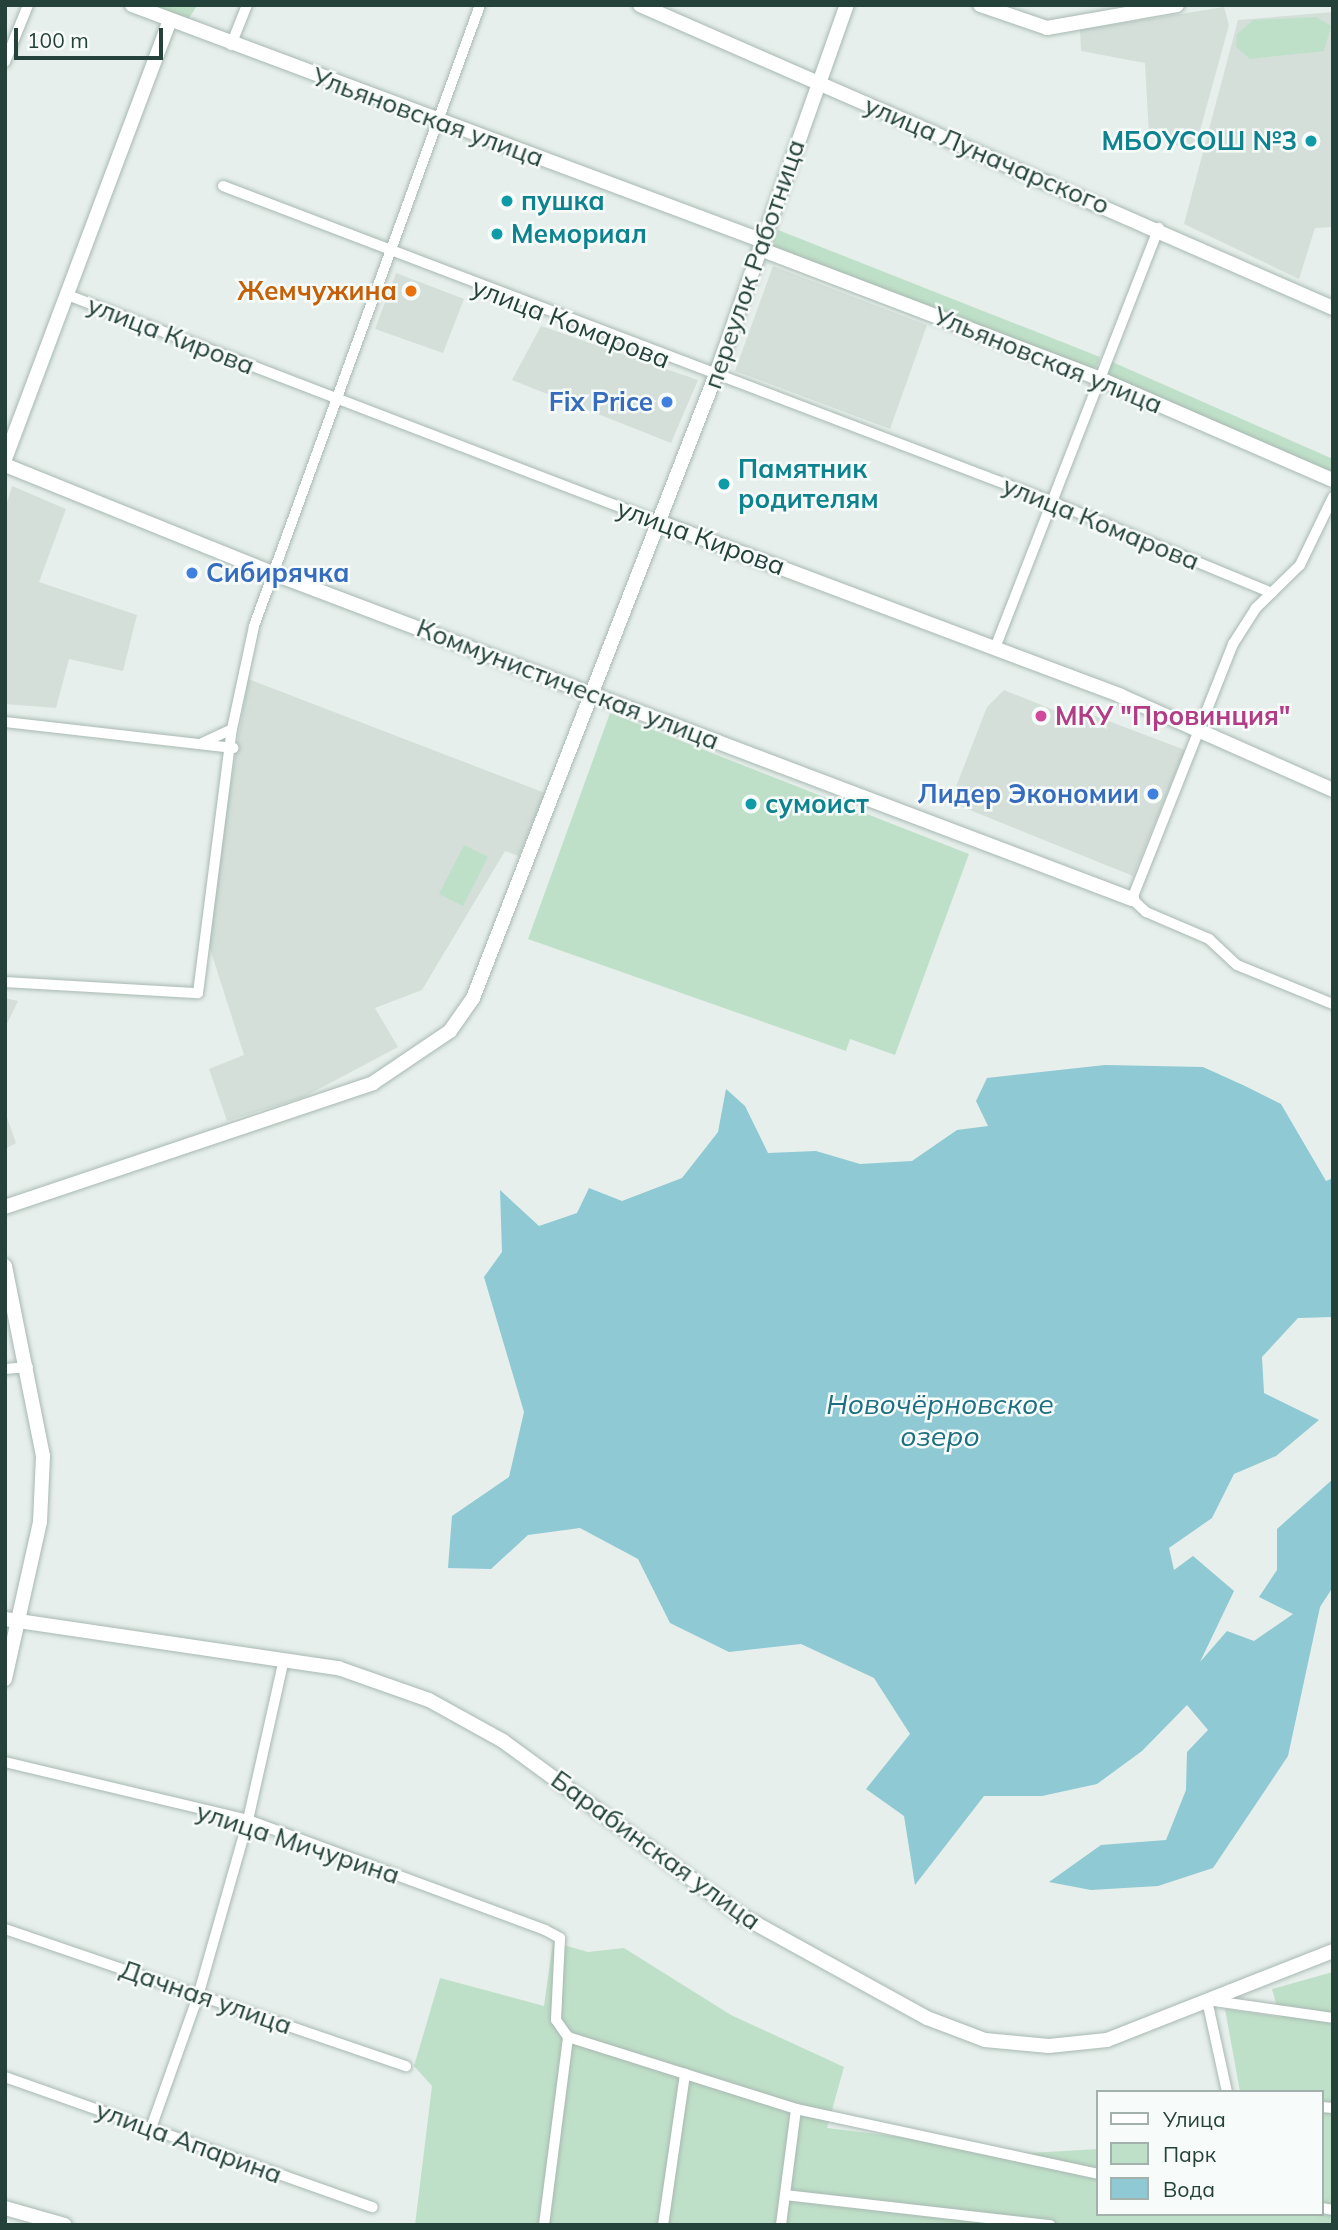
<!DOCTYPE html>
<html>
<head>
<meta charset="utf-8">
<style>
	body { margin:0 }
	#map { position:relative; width:1338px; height:2230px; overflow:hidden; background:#e6efeb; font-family:Mulish,sans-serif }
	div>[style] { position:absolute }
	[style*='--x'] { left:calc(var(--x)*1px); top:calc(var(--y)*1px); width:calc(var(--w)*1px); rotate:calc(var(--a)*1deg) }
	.built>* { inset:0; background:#d4dfda }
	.green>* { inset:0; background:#bfe0c8 }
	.water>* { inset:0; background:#8ec9d4 }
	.roads { filter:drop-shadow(0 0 2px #a8b8b2) drop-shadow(0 0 2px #a8b8b2) }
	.street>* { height:10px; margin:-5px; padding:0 5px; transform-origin:5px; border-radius:5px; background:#fff }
	.secondary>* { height:14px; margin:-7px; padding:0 7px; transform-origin:7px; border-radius:7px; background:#fff }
	.dots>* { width:19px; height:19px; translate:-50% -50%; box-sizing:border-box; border:4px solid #f7fbf9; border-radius:50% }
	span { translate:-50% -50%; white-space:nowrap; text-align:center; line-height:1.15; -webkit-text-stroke:5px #f7fbf9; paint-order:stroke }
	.street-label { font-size:26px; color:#24423a }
	.culture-label { font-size:26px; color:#0d838f; font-weight:700 }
	.right { translate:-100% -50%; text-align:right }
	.left { translate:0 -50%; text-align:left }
	.food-label { font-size:26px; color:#c56008; font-weight:700 }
	.shop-label { font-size:26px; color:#366cbe; font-weight:700 }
	.hotel-label { font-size:26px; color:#b23c85; font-weight:700 }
	.water-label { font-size:28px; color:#1c6f80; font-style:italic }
	.frame { position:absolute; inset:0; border:7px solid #24423a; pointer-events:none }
	.legend { position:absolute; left:1096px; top:2090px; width:228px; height:126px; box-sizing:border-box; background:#f7fbf9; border:2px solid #a3b1ad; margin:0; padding:9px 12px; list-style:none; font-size:21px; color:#24423a }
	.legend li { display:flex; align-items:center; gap:14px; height:35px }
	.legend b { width:35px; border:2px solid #a3b1ad }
	.scale { position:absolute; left:14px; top:28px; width:149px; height:32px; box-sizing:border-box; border:4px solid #24423a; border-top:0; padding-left:9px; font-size:21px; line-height:24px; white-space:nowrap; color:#24423a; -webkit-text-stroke:5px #f7fbf9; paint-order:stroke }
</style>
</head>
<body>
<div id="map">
	<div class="built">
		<i style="clip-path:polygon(1224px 7px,1229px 25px,1196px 145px,1184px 148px,1149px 135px,1145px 63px,1081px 51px,1080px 30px)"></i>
		<i style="clip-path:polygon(1333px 12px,1333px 227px,1315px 228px,1299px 279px,1184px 224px,1238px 20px)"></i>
		<i style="clip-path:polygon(773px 266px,927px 325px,890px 429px,735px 371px)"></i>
		<i style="clip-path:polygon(396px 273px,464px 299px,443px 353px,375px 329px)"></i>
		<i style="clip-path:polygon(541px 326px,698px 380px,671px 443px,512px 380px)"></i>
		<i style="clip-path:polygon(12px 486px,66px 509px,39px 582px,137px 615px,123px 671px,69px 659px,56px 708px,5px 704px,5px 509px)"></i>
		<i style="clip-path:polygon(248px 679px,545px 793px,519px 856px,505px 851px,422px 990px,375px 1008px,398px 1047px,304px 1097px,227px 1121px,209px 1069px,244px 1055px,206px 936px)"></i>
		<i style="clip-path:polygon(1004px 690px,1081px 721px,1090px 714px,1185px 750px,1133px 876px,950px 802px,987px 707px)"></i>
		<i style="clip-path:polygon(5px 998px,18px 1001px,5px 1028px)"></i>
		<i style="clip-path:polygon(5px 1112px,16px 1143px,5px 1149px)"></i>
	</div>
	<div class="green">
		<i style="clip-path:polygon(151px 5px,191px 5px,196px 7px,188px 20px)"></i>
		<i style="clip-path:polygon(1316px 17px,1331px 26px,1324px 51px,1250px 59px,1236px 47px,1237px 34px,1253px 20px)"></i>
		<i style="clip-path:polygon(778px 230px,1100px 357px,1098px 364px,1093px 370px,770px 248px)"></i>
		<i style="clip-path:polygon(1110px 361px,1333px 459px,1333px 476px,1104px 377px)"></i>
		<i style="clip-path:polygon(610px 713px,969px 854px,895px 1055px,850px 1039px,846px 1051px,528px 939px)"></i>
		<i style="clip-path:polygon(464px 845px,488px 857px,463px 906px,439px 894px)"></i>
		<i style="clip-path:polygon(553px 1942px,588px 1952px,624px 1948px,731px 2015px,844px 2067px,827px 2128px,1031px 2153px,1098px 2149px,1098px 2214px,1322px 2214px,1322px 2092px,1240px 2092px,1225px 2009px,1280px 2017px,1272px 1989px,1333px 1972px,1333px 2225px,415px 2225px,432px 2086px,414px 2066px,440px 1978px,544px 2006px)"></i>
	</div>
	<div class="water">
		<i style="clip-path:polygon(1105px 1065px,1203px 1067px,1245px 1086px,1281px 1104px,1326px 1181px,1333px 1178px,1333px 1317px,1298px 1318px,1262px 1357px,1264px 1393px,1319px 1420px,1276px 1456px,1234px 1474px,1212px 1518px,1169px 1548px,1174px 1570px,1193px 1556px,1234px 1591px,1200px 1662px,1227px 1631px,1254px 1641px,1293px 1614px,1259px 1597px,1277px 1570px,1277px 1529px,1333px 1479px,1333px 1587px,1320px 1607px,1288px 1756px,1213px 1868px,1158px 1886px,1091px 1890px,1049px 1882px,1101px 1845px,1166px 1840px,1186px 1790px,1187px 1752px,1208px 1730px,1187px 1705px,1142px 1751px,1097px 1784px,1042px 1796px,984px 1796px,915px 1885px,904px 1816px,866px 1789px,910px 1734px,874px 1678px,801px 1644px,729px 1652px,670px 1623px,638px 1559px,580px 1528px,528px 1535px,491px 1569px,448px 1568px,452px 1516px,509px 1477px,524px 1412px,484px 1277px,502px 1252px,500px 1190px,539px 1226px,577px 1213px,589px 1188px,622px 1201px,682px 1178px,718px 1132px,726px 1089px,745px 1106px,768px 1153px,816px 1151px,860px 1164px,912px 1161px,957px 1130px,988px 1126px,976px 1101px,987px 1078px)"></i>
	</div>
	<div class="roads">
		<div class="street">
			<i style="--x:231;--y:45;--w:43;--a:-68.2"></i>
			<i style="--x:5;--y:62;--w:61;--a:-68"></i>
			<i style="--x:223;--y:186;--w:885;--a:20.85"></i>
			<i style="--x:1050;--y:501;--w:240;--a:22.5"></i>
			<i style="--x:65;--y:294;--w:636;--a:21"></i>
			<i style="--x:1333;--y:497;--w:76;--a:115.9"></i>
			<i style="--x:1300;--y:565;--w:62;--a:135.7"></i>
			<i style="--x:1256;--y:608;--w:43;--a:122.6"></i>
			<i style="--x:1233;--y:644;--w:274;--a:111.6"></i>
			<i style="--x:1132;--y:899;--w:19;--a:43"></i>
			<i style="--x:1146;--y:912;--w:69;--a:23.2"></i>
			<i style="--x:1209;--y:939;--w:38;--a:43"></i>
			<i style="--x:1237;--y:965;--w:104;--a:22.1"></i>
			<i style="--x:995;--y:648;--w:451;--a:-68.7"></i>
			<i style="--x:5;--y:722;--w:230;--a:6.5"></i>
			<i style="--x:200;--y:744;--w:35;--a:-25"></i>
			<i style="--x:5;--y:982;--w:193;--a:3.3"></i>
			<i style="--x:198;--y:993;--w:266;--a:-82.7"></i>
			<i style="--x:232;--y:729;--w:105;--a:-77.9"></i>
			<i style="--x:254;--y:626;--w:661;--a:-70"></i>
			<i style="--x:5;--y:1369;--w:23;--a:-5"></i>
			<i style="--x:5;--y:1762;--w:250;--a:13.4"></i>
			<i style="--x:248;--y:1820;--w:317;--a:20.3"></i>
			<i style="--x:545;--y:1930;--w:17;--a:28"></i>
			<i style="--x:560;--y:1938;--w:82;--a:92.8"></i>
			<i style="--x:556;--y:2020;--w:21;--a:55"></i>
			<i style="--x:568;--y:2037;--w:239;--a:17.5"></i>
			<i style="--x:796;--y:2109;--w:309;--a:12.1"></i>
			<i style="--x:5;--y:1929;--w:424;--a:18.9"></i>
			<i style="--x:5;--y:2077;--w:390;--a:19.5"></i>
			<i style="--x:1227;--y:2092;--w:94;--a:-102.3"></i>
			<i style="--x:1207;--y:2000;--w:127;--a:8.1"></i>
			<i style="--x:1322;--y:2107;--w:11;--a:5"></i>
			<i style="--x:151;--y:2128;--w:140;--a:-70.4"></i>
			<i style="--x:198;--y:1996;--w:183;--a:-74.1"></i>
			<i style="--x:248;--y:1820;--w:165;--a:-77.4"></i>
			<i style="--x:785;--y:2195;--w:267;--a:6.5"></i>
			<i style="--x:1322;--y:2208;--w:11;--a:10"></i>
			<i style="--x:544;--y:2225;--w:190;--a:-82.7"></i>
			<i style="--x:663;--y:2225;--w:153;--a:-81.7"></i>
			<i style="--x:781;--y:2225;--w:117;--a:-82.6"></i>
		</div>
		<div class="secondary">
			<i style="--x:132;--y:5;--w:674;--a:20.51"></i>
			<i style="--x:640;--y:5;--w:756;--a:23.62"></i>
			<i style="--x:980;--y:5;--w:71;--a:18.9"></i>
			<i style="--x:1047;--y:28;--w:132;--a:-10"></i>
			<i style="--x:760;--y:249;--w:362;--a:20.9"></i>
			<i style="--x:1098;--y:378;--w:256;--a:23.5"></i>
			<i style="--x:5;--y:459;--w:468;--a:-69.4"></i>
			<i style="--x:5;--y:465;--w:288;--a:22"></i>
			<i style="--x:272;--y:573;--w:920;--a:20.76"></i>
			<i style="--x:659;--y:522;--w:494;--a:20.6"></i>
			<i style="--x:1121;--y:696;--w:232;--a:23.9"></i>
			<i style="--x:5;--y:1207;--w:388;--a:-18.6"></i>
			<i style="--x:373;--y:1083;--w:93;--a:-34"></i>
			<i style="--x:450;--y:1031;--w:40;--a:-55.1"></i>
			<i style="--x:473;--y:998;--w:666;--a:-68.71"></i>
			<i style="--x:715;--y:377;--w:395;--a:-70.5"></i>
			<i style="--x:5;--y:1266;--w:194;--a:78.7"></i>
			<i style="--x:43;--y:1456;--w:66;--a:92.6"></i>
			<i style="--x:40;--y:1522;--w:161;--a:102.6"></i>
			<i style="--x:5;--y:1619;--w:337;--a:8.4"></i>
			<i style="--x:338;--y:1668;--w:96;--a:19.4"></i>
			<i style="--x:429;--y:1700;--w:85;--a:29"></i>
			<i style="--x:503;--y:1741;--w:296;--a:36.2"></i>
			<i style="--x:742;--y:1916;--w:211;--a:28.9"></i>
			<i style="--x:927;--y:2018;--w:62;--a:20.8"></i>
			<i style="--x:985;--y:2040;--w:64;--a:5.4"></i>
			<i style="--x:1049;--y:2046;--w:58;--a:-5.9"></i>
			<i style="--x:1107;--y:2040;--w:243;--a:-21.5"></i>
			<i style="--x:5;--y:2208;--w:62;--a:15.8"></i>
		</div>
	</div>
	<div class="dots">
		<i style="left:1311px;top:141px;background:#0f9aa8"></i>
		<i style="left:507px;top:201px;background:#0f9aa8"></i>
		<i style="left:497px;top:234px;background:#0f9aa8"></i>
		<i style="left:411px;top:291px;background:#e8710a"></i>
		<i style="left:667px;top:402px;background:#3f7fe0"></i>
		<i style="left:724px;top:484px;background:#0f9aa8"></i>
		<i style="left:192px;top:573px;background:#3f7fe0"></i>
		<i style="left:1041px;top:716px;background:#d1479c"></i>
		<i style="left:1153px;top:794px;background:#3f7fe0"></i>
		<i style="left:751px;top:804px;background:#0f9aa8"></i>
	</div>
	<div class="street-label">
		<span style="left:428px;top:117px;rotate:20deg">Ульяновская улица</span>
		<span style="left:987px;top:155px;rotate:23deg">улица Луначарского</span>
		<span style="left:754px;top:264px;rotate:-71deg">переулок Работница</span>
		<span style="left:571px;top:323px;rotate:21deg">улица Комарова</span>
		<span style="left:171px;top:335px;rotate:21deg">улица Кирова</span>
		<span style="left:1048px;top:360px;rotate:22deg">Ульяновская улица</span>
		<span style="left:1101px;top:523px;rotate:22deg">улица Комарова</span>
		<span style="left:701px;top:537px;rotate:20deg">улица Кирова</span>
		<span style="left:568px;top:684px;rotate:21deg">Коммунистическая улица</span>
		<span style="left:298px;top:1843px;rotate:18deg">улица Мичурина</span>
		<span style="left:656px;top:1850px;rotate:36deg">Барабинская улица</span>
		<span style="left:206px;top:1997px;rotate:19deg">Дачная улица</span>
		<span style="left:189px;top:2142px;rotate:20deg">улица Апарина</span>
	</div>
	<div class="culture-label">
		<span class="right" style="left:1297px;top:141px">МБОУСОШ №3</span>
		<span class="left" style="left:521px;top:201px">пушка</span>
		<span class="left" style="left:511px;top:234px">Мемориал</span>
		<span class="left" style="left:738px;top:484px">Памятник<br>родителям</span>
		<span class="left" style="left:765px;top:804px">сумоист</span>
	</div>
	<div class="food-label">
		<span class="right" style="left:397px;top:291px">Жемчужина</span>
	</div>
	<div class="shop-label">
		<span class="right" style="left:653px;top:402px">Fix Price</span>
		<span class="left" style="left:206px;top:573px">Сибирячка</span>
		<span class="right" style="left:1139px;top:794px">Лидер Экономии</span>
	</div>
	<div class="hotel-label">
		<span class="left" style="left:1055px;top:716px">МКУ "Провинция"</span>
	</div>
	<div class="water-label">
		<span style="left:940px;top:1420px">Новочёрновское<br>озеро</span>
	</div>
	<div class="frame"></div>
	<ul class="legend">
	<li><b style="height:9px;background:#fff"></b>Улица</li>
	<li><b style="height:19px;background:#bfe0c8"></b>Парк</li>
	<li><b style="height:19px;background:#8ec9d4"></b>Вода</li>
	</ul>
	<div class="scale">100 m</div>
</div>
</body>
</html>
